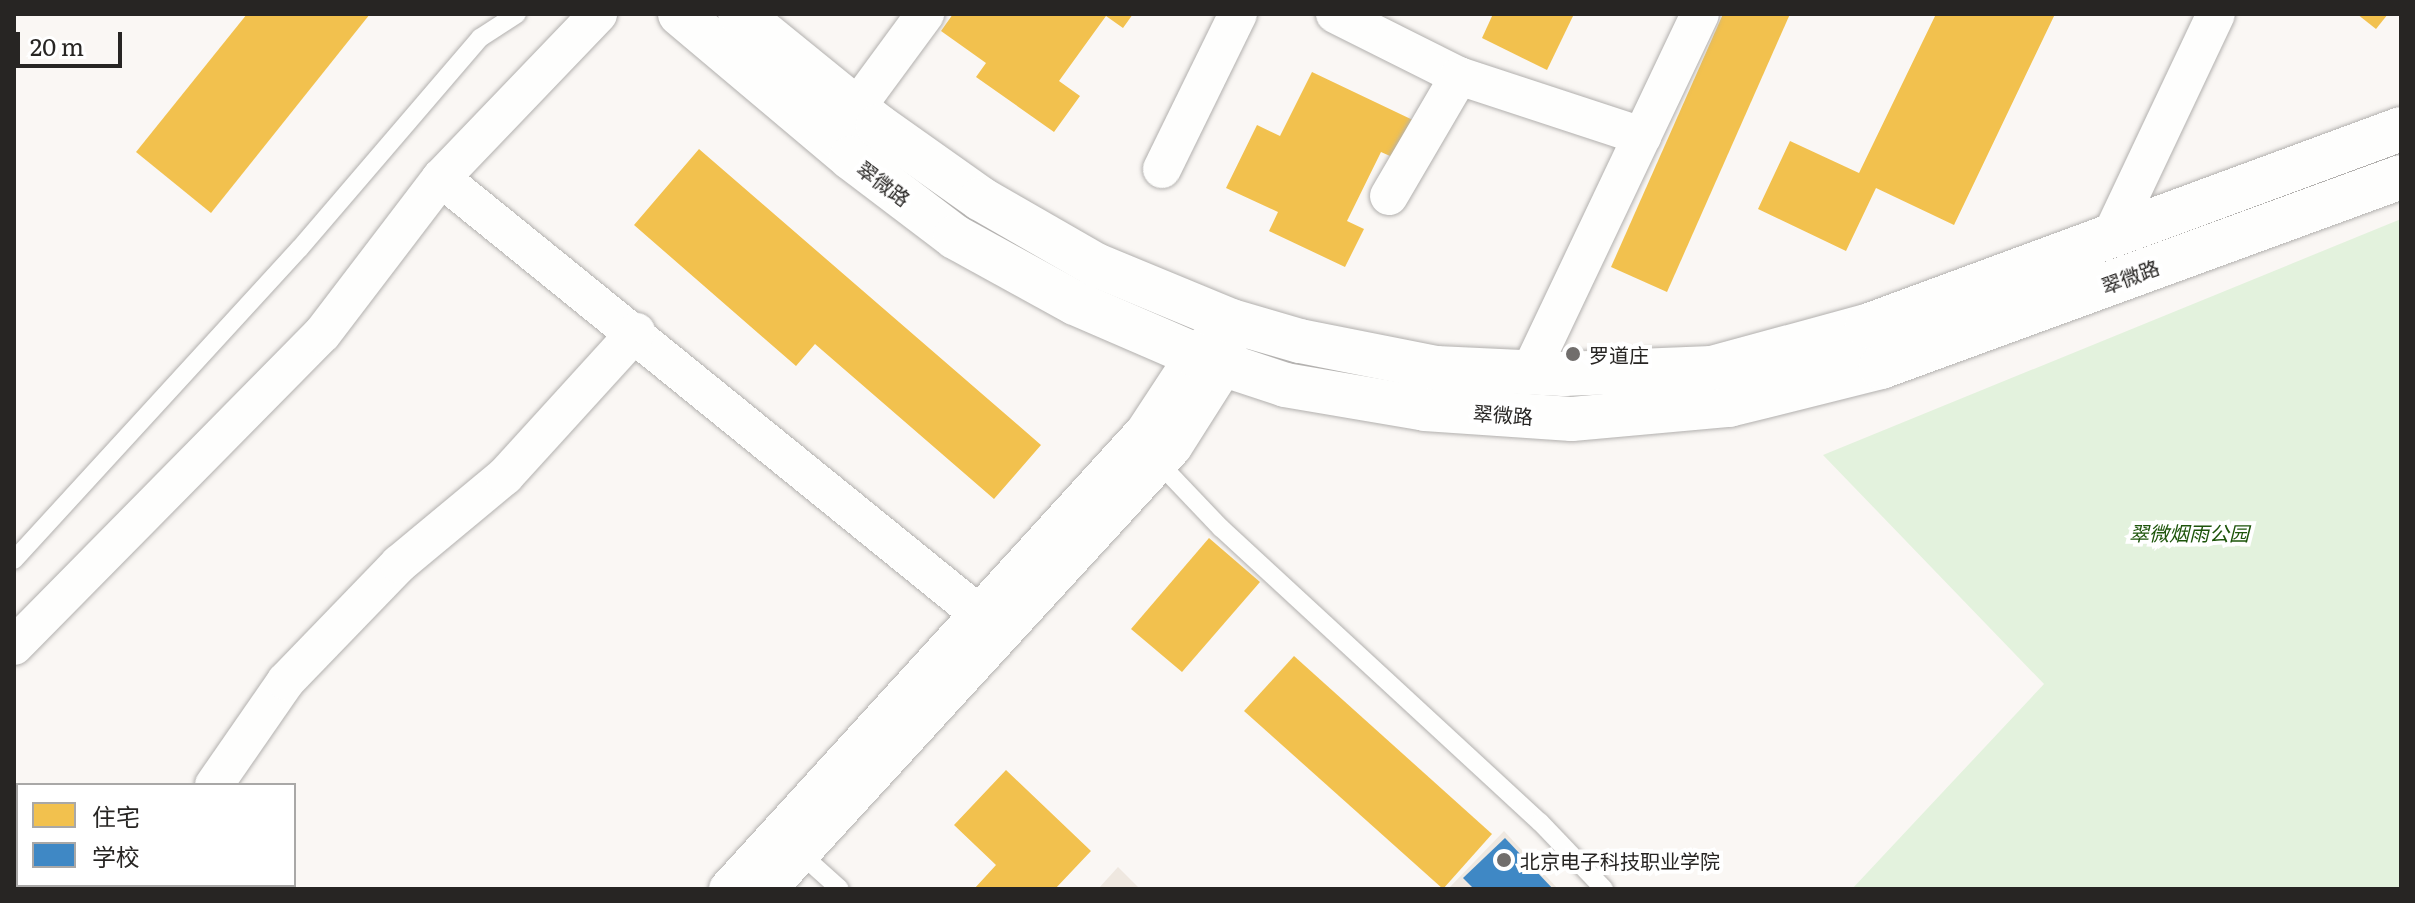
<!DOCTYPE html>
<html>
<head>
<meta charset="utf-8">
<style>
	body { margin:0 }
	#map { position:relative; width:2415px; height:903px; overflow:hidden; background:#faf7f4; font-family:Literata,"Noto Sans SC",serif }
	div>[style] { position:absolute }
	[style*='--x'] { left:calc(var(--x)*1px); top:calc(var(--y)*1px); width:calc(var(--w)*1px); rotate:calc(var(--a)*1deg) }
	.built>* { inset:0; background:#efe8e0 }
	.green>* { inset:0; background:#e3f2dd }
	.homes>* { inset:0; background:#f2c14e }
	.schools>* { inset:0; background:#3f88c5 }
	.roads { filter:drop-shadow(0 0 2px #b2b0ae) drop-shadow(0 0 2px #b2b0ae) }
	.lane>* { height:18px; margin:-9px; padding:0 9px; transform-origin:9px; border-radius:9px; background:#fefefd }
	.street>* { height:38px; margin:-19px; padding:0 19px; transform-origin:19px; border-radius:19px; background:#fefefd }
	.secondary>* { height:44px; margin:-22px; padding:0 22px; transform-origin:22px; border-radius:22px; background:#fefefd }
	.dots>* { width:22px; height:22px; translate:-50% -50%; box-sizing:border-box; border:4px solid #fff; border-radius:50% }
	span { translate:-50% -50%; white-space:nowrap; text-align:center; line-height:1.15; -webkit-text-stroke:8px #fff; paint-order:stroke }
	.street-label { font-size:20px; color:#272523 }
	.poi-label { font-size:20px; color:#272523 }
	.left { translate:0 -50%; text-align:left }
	.park-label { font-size:20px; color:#1d540a; font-style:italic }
	.frame { position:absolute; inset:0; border:16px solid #272523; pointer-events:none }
	.legend { position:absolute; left:16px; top:783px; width:280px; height:104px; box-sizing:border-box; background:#fff; border:2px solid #a9a8a7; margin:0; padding:10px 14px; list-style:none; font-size:24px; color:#272523 }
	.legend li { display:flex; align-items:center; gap:16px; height:40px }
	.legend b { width:40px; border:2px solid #a9a8a7 }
	.scale { position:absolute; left:16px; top:32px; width:106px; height:36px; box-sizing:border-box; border:4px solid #272523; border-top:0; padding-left:10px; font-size:24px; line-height:28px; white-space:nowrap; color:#272523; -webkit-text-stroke:6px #fff; paint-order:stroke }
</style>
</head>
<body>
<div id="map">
	<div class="built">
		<i style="clip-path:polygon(1504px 831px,1558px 889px,1448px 889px)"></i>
		<i style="clip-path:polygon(1118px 867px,1140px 889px,1098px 889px)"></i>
	</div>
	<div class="green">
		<i style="clip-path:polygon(2401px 219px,2401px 889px,1852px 889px,2044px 684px,1823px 455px)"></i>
	</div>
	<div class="homes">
		<i style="clip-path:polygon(247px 14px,370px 14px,211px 213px,136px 152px)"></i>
		<i style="clip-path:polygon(953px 14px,1133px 14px,1123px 28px,1106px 16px,1059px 81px,1080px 96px,1054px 132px,976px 77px,986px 63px,941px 31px)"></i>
		<i style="clip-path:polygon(1493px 14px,1574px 14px,1547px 70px,1482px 38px)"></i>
		<i style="clip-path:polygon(1723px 14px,1790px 14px,1667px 292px,1611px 267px)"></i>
		<i style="clip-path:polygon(1936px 14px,2055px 14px,1954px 225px,1876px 188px,1846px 251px,1758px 209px,1790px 141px,1859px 173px)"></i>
		<i style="clip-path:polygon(2357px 14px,2388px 14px,2376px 29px)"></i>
		<i style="clip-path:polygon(1312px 72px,1417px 122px,1399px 160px,1381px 152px,1347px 221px,1364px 229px,1345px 267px,1269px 231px,1278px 212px,1226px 188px,1257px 125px,1280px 136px)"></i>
		<i style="clip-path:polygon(699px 149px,1041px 445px,994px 499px,815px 344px,796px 366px,634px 225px)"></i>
		<i style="clip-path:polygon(1209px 538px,1260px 582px,1182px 672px,1131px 629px)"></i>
		<i style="clip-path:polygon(1294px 656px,1492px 834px,1443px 889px,1244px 711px)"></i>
		<i style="clip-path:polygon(1006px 770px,1091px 851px,1055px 889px,974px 889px,996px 865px,954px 825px)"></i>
	</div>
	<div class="schools">
		<i style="clip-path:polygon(1505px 838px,1553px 889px,1474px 889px,1463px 878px)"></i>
	</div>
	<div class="roads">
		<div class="lane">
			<i style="--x:1159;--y:463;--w:90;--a:46.4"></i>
			<i style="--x:1221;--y:528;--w:434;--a:42.7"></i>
			<i style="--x:1540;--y:822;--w:93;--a:46.3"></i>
			<i style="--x:14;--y:560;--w:423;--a:-47.5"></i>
			<i style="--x:300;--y:248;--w:277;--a:-49.4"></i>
			<i style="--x:480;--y:38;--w:44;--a:-33"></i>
			<i style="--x:801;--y:854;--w:52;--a:41.9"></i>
		</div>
		<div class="street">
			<i style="--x:1335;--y:14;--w:139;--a:26.6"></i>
			<i style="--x:1459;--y:76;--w:193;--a:18.2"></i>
			<i style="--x:856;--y:108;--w:117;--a:-53.7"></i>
			<i style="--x:1162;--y:169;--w:173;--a:-63.9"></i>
			<i style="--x:441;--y:178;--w:713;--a:39.02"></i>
			<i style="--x:1389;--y:196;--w:139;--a:-59.7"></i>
			<i style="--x:2112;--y:234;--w:243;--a:-64.7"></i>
			<i style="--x:1530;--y:372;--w:396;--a:-64.6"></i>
			<i style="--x:14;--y:646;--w:438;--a:-45.4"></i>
			<i style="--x:322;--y:334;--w:196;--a:-52.7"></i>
			<i style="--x:441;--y:178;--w:227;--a:-46.2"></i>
			<i style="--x:214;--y:785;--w:126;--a:-55.3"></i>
			<i style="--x:286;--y:681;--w:163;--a:-46"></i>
			<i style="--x:399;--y:564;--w:138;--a:-39.7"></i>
			<i style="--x:505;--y:476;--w:195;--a:-47.7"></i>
			<i style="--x:130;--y:889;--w:5;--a:-53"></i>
			<i style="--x:728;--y:889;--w:619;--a:-47.68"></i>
			<i style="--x:1145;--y:431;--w:91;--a:-56.7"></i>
			<i style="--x:1195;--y:355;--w:30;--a:-44"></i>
			<i style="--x:768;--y:889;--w:599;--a:-47.5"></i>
			<i style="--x:1173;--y:447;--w:97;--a:-57.6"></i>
			<i style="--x:1225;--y:365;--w:30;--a:-82"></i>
		</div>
		<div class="secondary">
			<i style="--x:680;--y:14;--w:224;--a:40.1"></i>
			<i style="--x:851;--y:158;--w:131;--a:37.2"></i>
			<i style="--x:955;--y:237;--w:137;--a:28.8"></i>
			<i style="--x:1075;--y:303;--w:131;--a:23.4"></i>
			<i style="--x:1195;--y:355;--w:95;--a:18.4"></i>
			<i style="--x:1285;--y:385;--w:142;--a:9.7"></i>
			<i style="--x:1425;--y:409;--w:147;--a:3.9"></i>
			<i style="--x:1572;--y:419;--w:158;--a:-5.1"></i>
			<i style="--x:1729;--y:405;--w:157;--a:-14"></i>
			<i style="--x:1881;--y:367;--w:554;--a:-20.07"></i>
			<i style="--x:740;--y:14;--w:178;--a:39.1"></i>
			<i style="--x:878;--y:126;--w:126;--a:35.3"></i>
			<i style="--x:981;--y:199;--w:133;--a:29.9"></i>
			<i style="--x:1096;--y:265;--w:146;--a:22.5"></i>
			<i style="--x:1231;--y:321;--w:72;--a:16.2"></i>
			<i style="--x:1300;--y:341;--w:139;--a:11.2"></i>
			<i style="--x:1436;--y:368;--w:128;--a:2.7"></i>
			<i style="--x:1564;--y:374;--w:148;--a:-2.3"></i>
			<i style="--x:1712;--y:368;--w:161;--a:-15.2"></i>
			<i style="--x:1867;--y:326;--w:569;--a:-20.25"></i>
		</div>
	</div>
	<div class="dots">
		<i style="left:1573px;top:354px;background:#716e6c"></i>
		<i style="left:1504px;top:860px;background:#716e6c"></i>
	</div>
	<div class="street-label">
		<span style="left:884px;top:183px;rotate:37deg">翠微路</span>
		<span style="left:2130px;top:276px;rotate:-20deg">翠微路</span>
		<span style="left:1503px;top:414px;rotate:4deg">翠微路</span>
	</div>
	<div class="poi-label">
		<span class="left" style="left:1589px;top:354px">罗道庄</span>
		<span class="left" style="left:1520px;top:860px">北京电子科技职业学院</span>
	</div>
	<div class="park-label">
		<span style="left:2189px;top:532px">翠微烟雨公园</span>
	</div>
	<div class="frame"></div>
	<ul class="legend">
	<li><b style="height:22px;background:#f2c14e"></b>住宅</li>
	<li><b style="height:22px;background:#3f88c5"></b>学校</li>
	</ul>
	<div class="scale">20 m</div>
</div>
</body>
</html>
